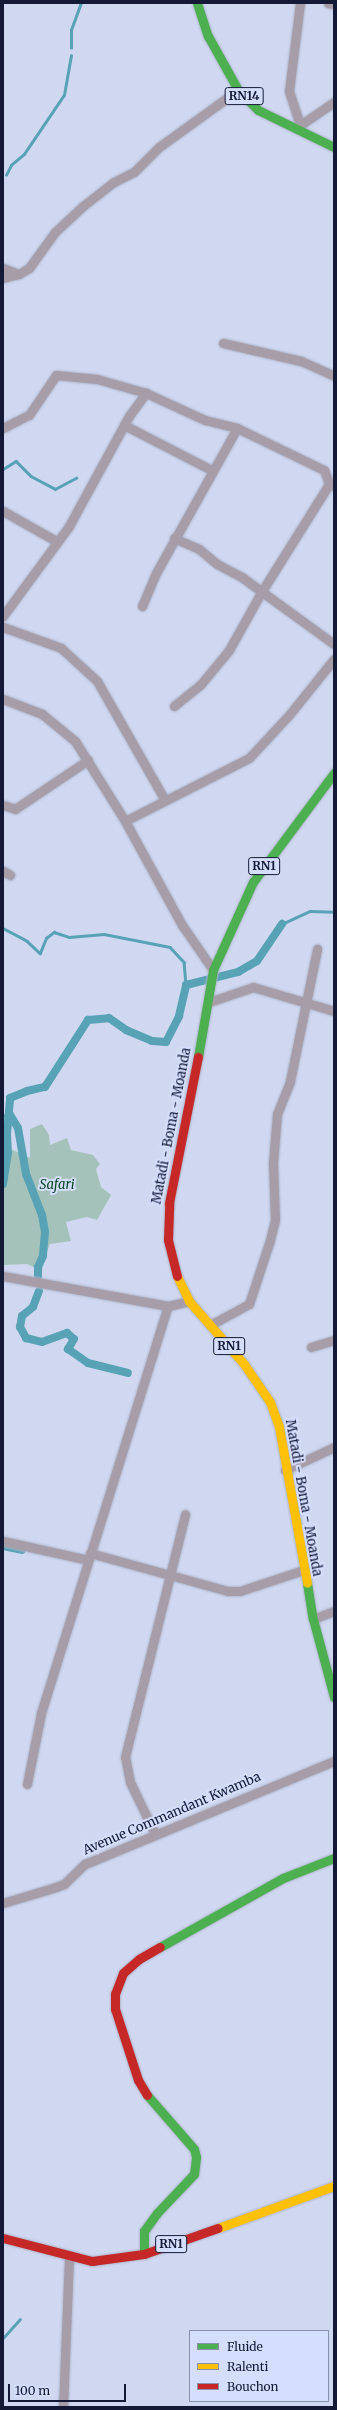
<!DOCTYPE html>
<html>
<head>
<meta charset="utf-8">
<style>
	body { margin:0 }
	#map { position:relative; width:337px; height:2410px; overflow:hidden; background:#d0d8f1; font-family:Merriweather,serif }
	div>[style] { position:absolute }
	[style*='--x'] { left:calc(var(--x)*1px); top:calc(var(--y)*1px); width:calc(var(--w)*1px); rotate:calc(var(--a)*1deg) }
	.green>* { inset:0; background:#a5c2ba }
	.stream>* { height:2.5px; margin:-1.25px; padding:0 1.25px; transform-origin:1.25px; border-radius:1.25px; background:#58a2b6 }
	.canal>* { height:8px; margin:-4px; padding:0 4px; transform-origin:4px; border-radius:4px; background:#58a2b6 }
	.roads { filter:drop-shadow(0 0 1px #adb4c9) drop-shadow(0 0 1px #adb4c9) }
	.street>* { height:9px; margin:-4.5px; padding:0 4.5px; transform-origin:4.5px; border-radius:4.5px; background:#a69da9 }
	.fast>* { height:9px; margin:-4.5px; padding:0 4.5px; transform-origin:4.5px; border-radius:4.5px; background:#4caf50 }
	.slow>* { height:9px; margin:-4.5px; padding:0 4.5px; transform-origin:4.5px; border-radius:4.5px; background:#ffc107 }
	.jam>* { height:9px; margin:-4.5px; padding:0 4.5px; transform-origin:4.5px; border-radius:4.5px; background:#c62828 }
	span { translate:-50% -50%; white-space:nowrap; text-align:center; line-height:1.15; -webkit-text-stroke:4px #d5defd; paint-order:stroke }
	.shield-label span { padding:1px 3px; background:#d5defd; border:1px solid; border-radius:3px; -webkit-text-stroke-width:0 }
	.shield-label { font-size:12px; color:#141a36; font-weight:700 }
	.street-label { font-size:13px; color:#141a36 }
	.park-label { font-size:13px; color:#064723; font-style:italic }
	.frame { position:absolute; inset:0; border:4px solid #141a36; pointer-events:none }
	.legend { position:absolute; left:189px; top:2330px; width:140px; height:72px; box-sizing:border-box; background:#d5defd; border:1px solid #8890ad; margin:0; padding:5px 7px; list-style:none; font-size:12px; color:#141a36 }
	.legend li { display:flex; align-items:center; gap:8px; height:20px }
	.legend b { width:20px; border:1px solid #8890ad }
	.scale { position:absolute; left:8px; top:2384px; width:118px; height:18px; box-sizing:border-box; border:2px solid #141a36; border-top:0; padding-left:5px; font-size:12px; line-height:14px; white-space:nowrap; color:#141a36; -webkit-text-stroke:3px #d5defd; paint-order:stroke }
</style>
</head>
<body>
<div id="map">
	<div class="green">
		<i style="clip-path:polygon(42px 1124px,49px 1135px,50px 1145px,67px 1138px,71px 1150px,93px 1155px,100px 1164px,96px 1169px,101px 1187px,111px 1195px,97px 1220px,87px 1217px,66px 1222px,71px 1241px,50px 1244px,43px 1261px,42px 1271px,27px 1264px,3px 1265px,3px 1152px,13px 1150px,30px 1158px,30px 1129px)"></i>
	</div>
	<div class="stream">
		<i style="--x:71;--y:48;--w:18;--a:-90"></i>
		<i style="--x:71;--y:30;--w:29;--a:-70"></i>
		<i style="--x:6;--y:175;--w:11;--a:-63"></i>
		<i style="--x:11;--y:165;--w:17;--a:-40"></i>
		<i style="--x:24;--y:154;--w:71;--a:-55.9"></i>
		<i style="--x:64;--y:95;--w:40;--a:-80"></i>
		<i style="--x:3;--y:469;--w:15;--a:-32"></i>
		<i style="--x:16;--y:461;--w:21;--a:45"></i>
		<i style="--x:31;--y:476;--w:27;--a:28"></i>
		<i style="--x:55;--y:489;--w:24;--a:-28"></i>
		<i style="--x:282;--y:924;--w:31;--a:-25"></i>
		<i style="--x:310;--y:911;--w:24;--a:2"></i>
		<i style="--x:3;--y:928;--w:27;--a:28"></i>
		<i style="--x:27;--y:941;--w:18;--a:43"></i>
		<i style="--x:40;--y:953;--w:16;--a:-68"></i>
		<i style="--x:46;--y:938;--w:10;--a:-37"></i>
		<i style="--x:54;--y:932;--w:16;--a:18"></i>
		<i style="--x:69;--y:937;--w:35;--a:-5"></i>
		<i style="--x:104;--y:934;--w:67;--a:11.1"></i>
		<i style="--x:170;--y:947;--w:21;--a:47"></i>
		<i style="--x:184;--y:962;--w:23;--a:85"></i>
		<i style="--x:3;--y:1116;--w:7;--a:-27"></i>
		<i style="--x:3;--y:2338;--w:25;--a:-48"></i>
	</div>
	<div class="canal">
		<i style="--x:9;--y:1113;--w:17;--a:59"></i>
		<i style="--x:18;--y:1128;--w:47;--a:80.1"></i>
		<i style="--x:26;--y:1174;--w:44;--a:68.7"></i>
		<i style="--x:42;--y:1215;--w:17;--a:80"></i>
		<i style="--x:45;--y:1232;--w:24;--a:95"></i>
		<i style="--x:43;--y:1256;--w:12;--a:114"></i>
		<i style="--x:38;--y:1267;--w:11;--a:90"></i>
		<i style="--x:3;--y:1184;--w:31;--a:-81"></i>
		<i style="--x:8;--y:1153;--w:19;--a:-93"></i>
		<i style="--x:7;--y:1134;--w:36;--a:-85"></i>
		<i style="--x:10;--y:1098;--w:18;--a:-22"></i>
		<i style="--x:27;--y:1091;--w:18;--a:-13"></i>
		<i style="--x:45;--y:1087;--w:80;--a:-57.3"></i>
		<i style="--x:88;--y:1020;--w:21;--a:-5"></i>
		<i style="--x:109;--y:1018;--w:21;--a:35"></i>
		<i style="--x:126;--y:1030;--w:28;--a:23"></i>
		<i style="--x:152;--y:1041;--w:14;--a:4"></i>
		<i style="--x:166;--y:1042;--w:29;--a:-63"></i>
		<i style="--x:179;--y:1016;--w:32;--a:-77"></i>
		<i style="--x:186;--y:985;--w:54;--a:-14"></i>
		<i style="--x:238;--y:972;--w:22;--a:-30"></i>
		<i style="--x:257;--y:961;--w:45;--a:-56"></i>
		<i style="--x:39;--y:1291;--w:17;--a:111"></i>
		<i style="--x:33;--y:1307;--w:14;--a:141"></i>
		<i style="--x:22;--y:1316;--w:11;--a:100"></i>
		<i style="--x:20;--y:1327;--w:13;--a:61"></i>
		<i style="--x:26;--y:1338;--w:16;--a:14"></i>
		<i style="--x:42;--y:1342;--w:27;--a:-20"></i>
		<i style="--x:67;--y:1333;--w:9;--a:41"></i>
		<i style="--x:74;--y:1339;--w:12;--a:121"></i>
		<i style="--x:68;--y:1349;--w:24;--a:35"></i>
		<i style="--x:88;--y:1363;--w:41;--a:14"></i>
		<i style="--x:3;--y:1546;--w:19;--a:12"></i>
	</div>
	<div class="roads">
		<div class="street">
			<i style="--x:328;--y:3;--w:6;--a:9"></i>
			<i style="--x:300;--y:125;--w:36;--a:-108"></i>
			<i style="--x:289;--y:91;--w:89;--a:-82.9"></i>
			<i style="--x:296;--y:128;--w:46;--a:-34.4"></i>
			<i style="--x:3;--y:268;--w:17;--a:21"></i>
			<i style="--x:3;--y:278;--w:16;--a:-14"></i>
			<i style="--x:19;--y:274;--w:12;--a:-31"></i>
			<i style="--x:29;--y:268;--w:44;--a:-54.2"></i>
			<i style="--x:55;--y:232;--w:38;--a:-43"></i>
			<i style="--x:83;--y:206;--w:39;--a:-38"></i>
			<i style="--x:114;--y:182;--w:22;--a:-27"></i>
			<i style="--x:134;--y:172;--w:35;--a:-45"></i>
			<i style="--x:159;--y:147;--w:97;--a:-35.8"></i>
			<i style="--x:223;--y:343;--w:80;--a:13"></i>
			<i style="--x:301;--y:361;--w:36;--a:24"></i>
			<i style="--x:124;--y:425;--w:100;--a:27.3"></i>
			<i style="--x:3;--y:428;--w:29;--a:-27"></i>
			<i style="--x:29;--y:415;--w:48;--a:-56"></i>
			<i style="--x:56;--y:375;--w:41;--a:5.6"></i>
			<i style="--x:97;--y:379;--w:51;--a:15.9"></i>
			<i style="--x:146;--y:393;--w:65;--a:24.6"></i>
			<i style="--x:205;--y:420;--w:33;--a:14"></i>
			<i style="--x:237;--y:428;--w:97;--a:25.8"></i>
			<i style="--x:324;--y:470;--w:15;--a:70"></i>
			<i style="--x:3;--y:511;--w:61;--a:29.5"></i>
			<i style="--x:174;--y:538;--w:27;--a:24"></i>
			<i style="--x:199;--y:549;--w:23;--a:40"></i>
			<i style="--x:217;--y:564;--w:30;--a:28"></i>
			<i style="--x:243;--y:578;--w:112;--a:36"></i>
			<i style="--x:142;--y:606;--w:36;--a:-67"></i>
			<i style="--x:156;--y:573;--w:166;--a:-60.8"></i>
			<i style="--x:3;--y:616;--w:112;--a:-53.7"></i>
			<i style="--x:69;--y:526;--w:125;--a:-61.4"></i>
			<i style="--x:129;--y:416;--w:29;--a:-54"></i>
			<i style="--x:3;--y:627;--w:62;--a:19.9"></i>
			<i style="--x:61;--y:648;--w:49;--a:42.5"></i>
			<i style="--x:97;--y:681;--w:137;--a:60.3"></i>
			<i style="--x:3;--y:699;--w:42;--a:21"></i>
			<i style="--x:42;--y:714;--w:43;--a:39.3"></i>
			<i style="--x:75;--y:741;--w:94;--a:58"></i>
			<i style="--x:125;--y:821;--w:119;--a:61.3"></i>
			<i style="--x:182;--y:925;--w:55;--a:55.4"></i>
			<i style="--x:174;--y:706;--w:35;--a:-39"></i>
			<i style="--x:201;--y:684;--w:44;--a:-50.5"></i>
			<i style="--x:229;--y:650;--w:68;--a:-60.8"></i>
			<i style="--x:262;--y:591;--w:126;--a:-57.9"></i>
			<i style="--x:329;--y:484;--w:5;--a:22"></i>
			<i style="--x:3;--y:805;--w:13;--a:18"></i>
			<i style="--x:15;--y:809;--w:88;--a:-33.9"></i>
			<i style="--x:125;--y:821;--w:139;--a:-26.9"></i>
			<i style="--x:249;--y:758;--w:59;--a:-47.1"></i>
			<i style="--x:289;--y:715;--w:72;--a:-51.2"></i>
			<i style="--x:3;--y:871;--w:8;--a:30"></i>
			<i style="--x:209;--y:1002;--w:46;--a:-18.8"></i>
			<i style="--x:253;--y:987;--w:84;--a:16.5"></i>
			<i style="--x:3;--y:1276;--w:168;--a:10.3"></i>
			<i style="--x:168;--y:1306;--w:22;--a:-13"></i>
			<i style="--x:210;--y:1325;--w:44;--a:-28.3"></i>
			<i style="--x:249;--y:1304;--w:67;--a:-71.8"></i>
			<i style="--x:270;--y:1240;--w:21;--a:-76"></i>
			<i style="--x:275;--y:1220;--w:57;--a:-92"></i>
			<i style="--x:273;--y:1163;--w:49;--a:-85.3"></i>
			<i style="--x:277;--y:1114;--w:35;--a:-68"></i>
			<i style="--x:290;--y:1081;--w:135;--a:-78.4"></i>
			<i style="--x:311;--y:1347;--w:24;--a:-17"></i>
			<i style="--x:285;--y:1470;--w:54;--a:-25.1"></i>
			<i style="--x:3;--y:1541;--w:87;--a:12.6"></i>
			<i style="--x:90;--y:1553;--w:143;--a:15.4"></i>
			<i style="--x:228;--y:1591;--w:12;--a:0"></i>
			<i style="--x:240;--y:1591;--w:66;--a:-18.4"></i>
			<i style="--x:313;--y:1619;--w:22;--a:-21"></i>
			<i style="--x:27;--y:1784;--w:72;--a:-78.8"></i>
			<i style="--x:41;--y:1713;--w:426;--a:-72.7"></i>
			<i style="--x:155;--y:1834;--w:58;--a:-115.7"></i>
			<i style="--x:130;--y:1782;--w:25;--a:-101"></i>
			<i style="--x:125;--y:1757;--w:250;--a:-76.1"></i>
			<i style="--x:3;--y:1903;--w:55;--a:-16.8"></i>
			<i style="--x:56;--y:1887;--w:9;--a:-21"></i>
			<i style="--x:64;--y:1884;--w:29;--a:-44"></i>
			<i style="--x:85;--y:1864;--w:269;--a:-22.5"></i>
			<i style="--x:63;--y:2407;--w:152;--a:-87.7"></i>
		</div>
		<div class="fast">
			<i style="--x:197;--y:3;--w:35;--a:72"></i>
			<i style="--x:208;--y:36;--w:62;--a:60.9"></i>
			<i style="--x:238;--y:90;--w:28;--a:45"></i>
			<i style="--x:258;--y:110;--w:85;--a:26"></i>
			<i style="--x:198;--y:1057;--w:88;--a:-80.2"></i>
			<i style="--x:213;--y:970;--w:97;--a:-65.6"></i>
			<i style="--x:253;--y:882;--w:136;--a:-53.4"></i>
			<i style="--x:307;--y:1583;--w:36;--a:81"></i>
			<i style="--x:313;--y:1619;--w:81;--a:74.9"></i>
			<i style="--x:160;--y:1947;--w:141;--a:-29.3"></i>
			<i style="--x:283;--y:1878;--w:55;--a:-21.4"></i>
			<i style="--x:144;--y:2254;--w:23;--a:-90"></i>
			<i style="--x:144;--y:2231;--w:22;--a:-54"></i>
			<i style="--x:157;--y:2213;--w:54;--a:-46.5"></i>
			<i style="--x:194;--y:2174;--w:17;--a:-83"></i>
			<i style="--x:196;--y:2157;--w:8;--a:-104"></i>
			<i style="--x:194;--y:2149;--w:72;--a:-131"></i>
		</div>
		<div class="slow">
			<i style="--x:177;--y:1276;--w:28;--a:64"></i>
			<i style="--x:189;--y:1301;--w:84;--a:48.9"></i>
			<i style="--x:244;--y:1364;--w:46;--a:55.6"></i>
			<i style="--x:270;--y:1402;--w:27;--a:70"></i>
			<i style="--x:279;--y:1427;--w:158;--a:79.8"></i>
			<i style="--x:218;--y:2228;--w:123;--a:-19.9"></i>
		</div>
		<div class="jam">
			<i style="--x:177;--y:1276;--w:37;--a:-104"></i>
			<i style="--x:168;--y:1240;--w:37;--a:-88"></i>
			<i style="--x:169;--y:1203;--w:149;--a:-78.8"></i>
			<i style="--x:147;--y:2095;--w:17;--a:-121"></i>
			<i style="--x:138;--y:2080;--w:75;--a:-107.9"></i>
			<i style="--x:115;--y:2009;--w:15;--a:-90"></i>
			<i style="--x:115;--y:1994;--w:22;--a:-69"></i>
			<i style="--x:123;--y:1973;--w:21;--a:-41"></i>
			<i style="--x:139;--y:1959;--w:24;--a:-30"></i>
			<i style="--x:3;--y:2238;--w:92;--a:14.5"></i>
			<i style="--x:92;--y:2261;--w:52;--a:-7.7"></i>
			<i style="--x:144;--y:2254;--w:78;--a:-19.4"></i>
		</div>
	</div>
	<div class="shield-label">
		<span style="left:244px;top:96px">RN14</span>
		<span style="left:264px;top:866px">RN1</span>
		<span style="left:229px;top:1346px">RN1</span>
		<span style="left:171px;top:2244px">RN1</span>
	</div>
	<div class="street-label">
		<span style="left:172px;top:1126px;rotate:-79deg">Matadi - Boma - Moanda</span>
		<span style="left:303px;top:1498px;rotate:80deg">Matadi - Boma - Moanda</span>
		<span style="left:172px;top:1814px;rotate:-23deg">Avenue Commandant Kwamba</span>
	</div>
	<div class="park-label">
		<span style="left:57px;top:1185px">Safari</span>
	</div>
	<div class="frame"></div>
	<ul class="legend">
	<li><b style="height:5px;background:#4caf50"></b>Fluide</li>
	<li><b style="height:5px;background:#ffc107"></b>Ralenti</li>
	<li><b style="height:5px;background:#c62828"></b>Bouchon</li>
	</ul>
	<div class="scale">100 m</div>
</div>
</body>
</html>
